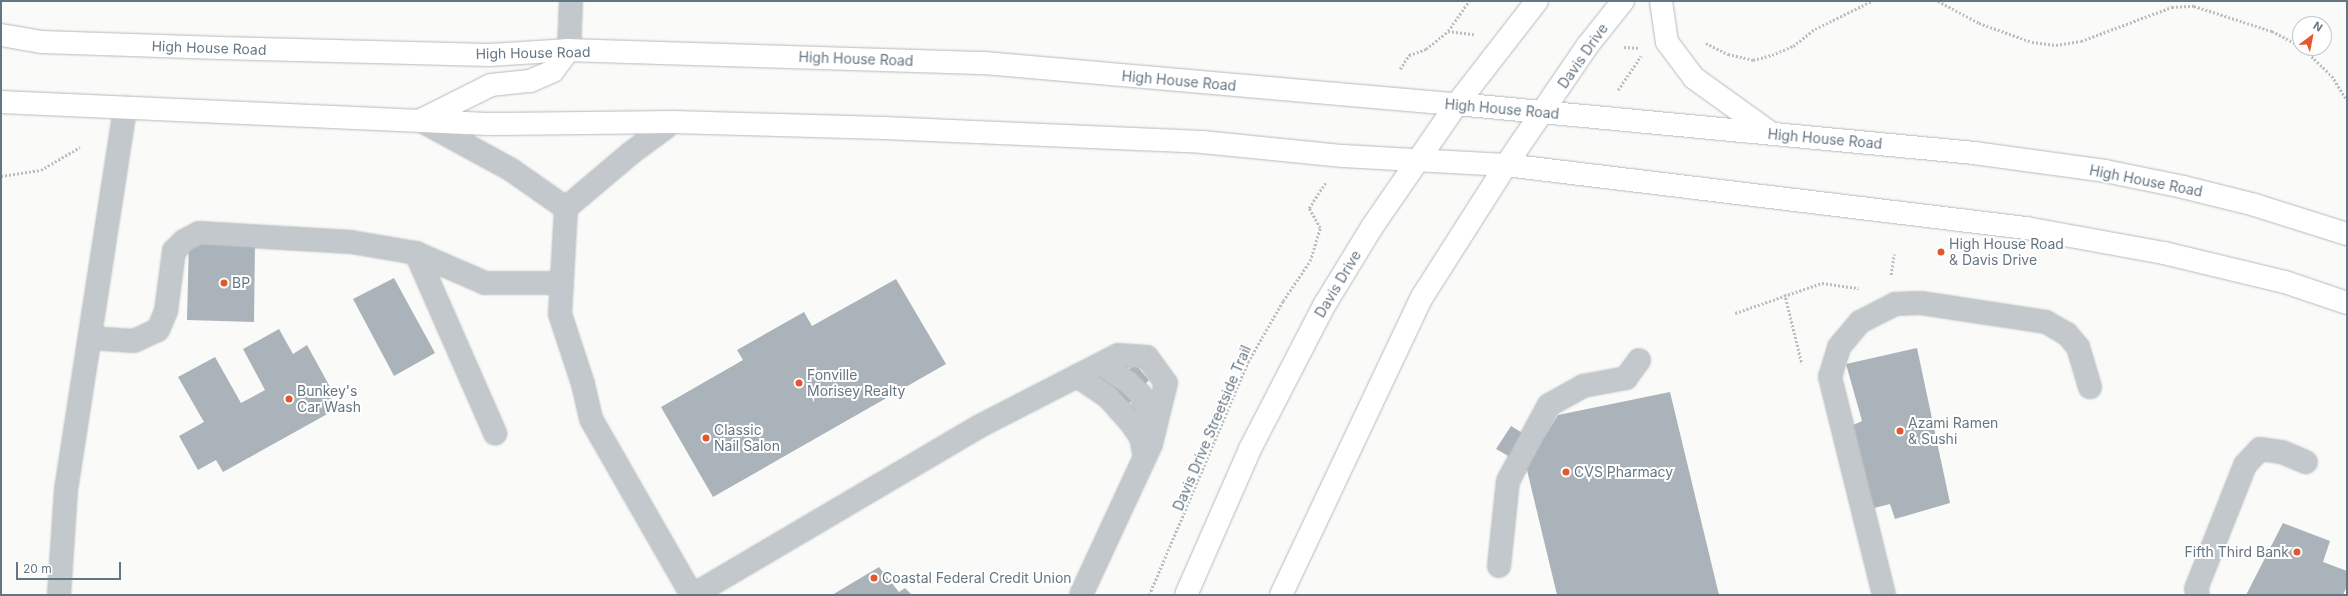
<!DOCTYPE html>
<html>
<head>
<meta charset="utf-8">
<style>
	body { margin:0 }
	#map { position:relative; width:2348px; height:596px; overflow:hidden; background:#fafaf8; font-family:Inter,sans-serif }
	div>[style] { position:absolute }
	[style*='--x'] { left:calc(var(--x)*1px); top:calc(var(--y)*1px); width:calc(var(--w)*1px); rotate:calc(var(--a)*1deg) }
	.building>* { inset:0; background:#aab3b9 }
	.path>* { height:2.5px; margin-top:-1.25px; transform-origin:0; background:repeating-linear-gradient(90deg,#bbbfc2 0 2px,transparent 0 4px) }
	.roads { filter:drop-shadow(0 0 1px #b5babe) drop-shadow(0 0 1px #b5babe) }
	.minor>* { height:22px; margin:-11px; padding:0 11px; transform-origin:11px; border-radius:11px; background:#c3c8cc }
	.major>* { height:22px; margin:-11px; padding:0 11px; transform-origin:11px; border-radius:11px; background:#fff }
	.dots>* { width:11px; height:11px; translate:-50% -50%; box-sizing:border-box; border:2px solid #fff; border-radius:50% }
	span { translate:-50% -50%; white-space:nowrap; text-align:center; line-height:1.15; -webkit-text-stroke:4px #fff; paint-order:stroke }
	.street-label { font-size:14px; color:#657683 }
	.poi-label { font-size:14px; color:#657683 }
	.left { translate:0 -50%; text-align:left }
	.right { translate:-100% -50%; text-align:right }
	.frame { position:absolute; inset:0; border:2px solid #657683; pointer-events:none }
	.north { position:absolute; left:2292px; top:16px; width:40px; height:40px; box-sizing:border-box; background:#fff; border:1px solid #c1c8cd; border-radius:50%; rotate:32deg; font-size:11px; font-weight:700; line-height:16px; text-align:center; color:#657683 }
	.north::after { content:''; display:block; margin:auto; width:14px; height:18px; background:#e4572e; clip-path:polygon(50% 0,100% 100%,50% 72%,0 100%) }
	.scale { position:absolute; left:16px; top:562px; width:105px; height:18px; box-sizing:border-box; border:2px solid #657683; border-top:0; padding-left:5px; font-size:12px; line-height:14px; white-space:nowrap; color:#657683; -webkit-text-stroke:3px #fff; paint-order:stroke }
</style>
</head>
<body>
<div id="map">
	<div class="building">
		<i style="clip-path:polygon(189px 240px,255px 242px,254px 322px,187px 320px)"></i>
		<i style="clip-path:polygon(394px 278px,435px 353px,394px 376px,353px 299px)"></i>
		<i style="clip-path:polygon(896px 279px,946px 364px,713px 497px,661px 407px,743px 360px,737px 350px,804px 312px,812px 326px)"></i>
		<i style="clip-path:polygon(279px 329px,293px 354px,307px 345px,335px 396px,325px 402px,331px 412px,223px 472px,216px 460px,198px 470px,179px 436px,204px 422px,178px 377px,215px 357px,241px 403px,265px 390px,243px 349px)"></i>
		<i style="clip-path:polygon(1917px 348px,1950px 503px,1895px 519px,1890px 504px,1874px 508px,1851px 426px,1862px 421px,1846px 364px)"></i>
		<i style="clip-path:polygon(1135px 364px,1149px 380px,1141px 389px,1128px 371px)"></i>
		<i style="clip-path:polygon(1119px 382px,1136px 397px,1124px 407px,1112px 389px)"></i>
		<i style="clip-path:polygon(1670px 392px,1719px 595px,1557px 595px,1526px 466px,1496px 449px,1511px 426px,1540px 444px,1558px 415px)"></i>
		<i style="clip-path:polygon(2283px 523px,2330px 541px,2323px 562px,2347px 571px,2347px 586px,2343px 595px,2246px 595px)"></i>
		<i style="clip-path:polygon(879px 567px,899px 592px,905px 588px,912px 595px,832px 595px)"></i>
	</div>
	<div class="path">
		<i style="--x:1938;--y:1;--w:47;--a:28.2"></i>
		<i style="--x:1979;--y:23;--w:56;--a:19.7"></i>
		<i style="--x:2032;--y:42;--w:24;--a:7"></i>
		<i style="--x:2056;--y:45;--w:25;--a:-9"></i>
		<i style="--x:2081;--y:41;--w:97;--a:-20.5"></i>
		<i style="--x:2172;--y:7;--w:22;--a:-3"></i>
		<i style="--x:2194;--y:6;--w:82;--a:17.8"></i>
		<i style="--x:2272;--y:31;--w:32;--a:28"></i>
		<i style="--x:1448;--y:31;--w:26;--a:7"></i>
		<i style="--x:1706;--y:43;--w:25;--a:27"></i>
		<i style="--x:1728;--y:54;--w:26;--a:13"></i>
		<i style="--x:1753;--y:60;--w:20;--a:-15"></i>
		<i style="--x:1772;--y:55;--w:23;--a:-23"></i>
		<i style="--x:1793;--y:46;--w:28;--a:-38"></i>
		<i style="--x:1815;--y:29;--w:64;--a:-26.2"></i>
		<i style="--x:1624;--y:47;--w:15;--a:4"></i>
		<i style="--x:2303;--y:48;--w:40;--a:44"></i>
		<i style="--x:2332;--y:76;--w:28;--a:58"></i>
		<i style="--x:1400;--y:69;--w:17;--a:-57"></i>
		<i style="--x:1409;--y:55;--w:18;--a:-19"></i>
		<i style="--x:1426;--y:49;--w:28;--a:-39"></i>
		<i style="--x:1448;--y:31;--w:37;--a:-55"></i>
		<i style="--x:1618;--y:90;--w:41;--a:-55.9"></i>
		<i style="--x:1;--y:176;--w:40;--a:-8.5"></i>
		<i style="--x:41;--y:170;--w:45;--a:-30.5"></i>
		<i style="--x:1891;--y:275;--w:21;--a:-82"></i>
		<i style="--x:1785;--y:294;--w:72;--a:76.3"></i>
		<i style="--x:1735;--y:313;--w:92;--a:-19"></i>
		<i style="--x:1822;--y:283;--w:37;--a:8"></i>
		<i style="--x:1149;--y:595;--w:253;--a:-67"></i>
		<i style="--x:1248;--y:362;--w:70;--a:-60.2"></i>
		<i style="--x:1283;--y:301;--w:48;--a:-56"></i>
		<i style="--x:1310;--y:261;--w:34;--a:-73"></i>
		<i style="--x:1320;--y:228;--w:23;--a:-119"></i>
		<i style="--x:1309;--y:208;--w:30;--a:-57"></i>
	</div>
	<div class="roads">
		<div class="minor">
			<i style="--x:569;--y:50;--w:49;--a:-87.7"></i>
			<i style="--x:420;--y:120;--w:102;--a:28.6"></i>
			<i style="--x:510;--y:169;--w:68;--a:34.9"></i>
			<i style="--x:673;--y:122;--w:52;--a:143.6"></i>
			<i style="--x:631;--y:153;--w:85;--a:139.8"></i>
			<i style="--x:566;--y:208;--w:106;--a:93.2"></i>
			<i style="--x:560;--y:314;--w:74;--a:71.8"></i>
			<i style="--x:583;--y:384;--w:36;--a:77"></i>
			<i style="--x:591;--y:419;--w:203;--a:60.2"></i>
			<i style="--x:416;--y:253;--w:197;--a:66.3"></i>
			<i style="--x:90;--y:338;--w:44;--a:3.9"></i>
			<i style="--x:134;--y:341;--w:26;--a:-25"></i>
			<i style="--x:158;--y:330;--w:21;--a:-67"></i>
			<i style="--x:166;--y:311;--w:61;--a:-82.4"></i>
			<i style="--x:174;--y:251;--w:14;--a:-45"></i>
			<i style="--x:184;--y:241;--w:17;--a:-28"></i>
			<i style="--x:199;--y:233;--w:152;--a:3.4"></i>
			<i style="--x:351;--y:242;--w:66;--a:9.6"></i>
			<i style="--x:416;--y:253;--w:75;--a:23.5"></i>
			<i style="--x:485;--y:283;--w:77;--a:0"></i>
			<i style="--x:1101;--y:364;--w:32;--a:34"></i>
			<i style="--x:1128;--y:382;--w:17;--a:45"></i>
			<i style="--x:1140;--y:394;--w:37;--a:66"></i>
			<i style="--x:1077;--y:376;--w:37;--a:34"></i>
			<i style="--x:1108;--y:397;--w:31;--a:48"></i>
			<i style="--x:1129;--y:420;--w:21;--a:55"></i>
			<i style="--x:1141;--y:437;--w:20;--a:79"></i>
			<i style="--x:1499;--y:566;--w:85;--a:-84"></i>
			<i style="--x:1508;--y:481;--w:86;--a:-61.7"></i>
			<i style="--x:1549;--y:405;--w:39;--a:-29"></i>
			<i style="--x:1583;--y:386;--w:44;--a:-10.5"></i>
			<i style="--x:1626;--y:378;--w:22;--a:-54"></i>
			<i style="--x:59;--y:595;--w:105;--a:-86.2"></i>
			<i style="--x:66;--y:490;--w:387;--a:-81.2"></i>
			<i style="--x:693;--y:595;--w:331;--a:-30.5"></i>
			<i style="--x:978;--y:427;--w:157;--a:-27.2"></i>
			<i style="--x:1118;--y:355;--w:29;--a:4"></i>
			<i style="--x:1147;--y:357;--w:32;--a:54"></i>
			<i style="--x:1166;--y:383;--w:63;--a:103.8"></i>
			<i style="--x:1151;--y:444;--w:166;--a:114.9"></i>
			<i style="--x:1884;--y:595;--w:225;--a:-103.9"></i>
			<i style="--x:1830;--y:377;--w:31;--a:-73"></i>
			<i style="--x:1839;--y:347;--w:33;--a:-50"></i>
			<i style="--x:1860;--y:322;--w:39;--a:-27"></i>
			<i style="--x:1895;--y:304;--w:26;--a:-2"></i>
			<i style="--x:1921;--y:303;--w:126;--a:8.6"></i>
			<i style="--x:2046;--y:322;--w:24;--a:30"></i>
			<i style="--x:2067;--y:334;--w:17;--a:50"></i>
			<i style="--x:2078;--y:347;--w:42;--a:73.3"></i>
			<i style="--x:2198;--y:595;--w:6;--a:-108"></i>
			<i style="--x:2196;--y:589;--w:133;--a:-68.4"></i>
			<i style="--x:2245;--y:465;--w:22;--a:-47"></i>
			<i style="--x:2260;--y:449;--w:22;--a:8"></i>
			<i style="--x:2282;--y:452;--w:26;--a:23"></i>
		</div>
		<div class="major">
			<i style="--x:1661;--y:1;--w:41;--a:81.7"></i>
			<i style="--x:1667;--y:42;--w:45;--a:53.1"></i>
			<i style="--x:1694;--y:78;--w:96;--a:35.7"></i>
			<i style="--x:1;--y:35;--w:42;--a:9.7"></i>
			<i style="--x:42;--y:42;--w:178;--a:1.9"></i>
			<i style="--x:220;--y:48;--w:269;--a:1.5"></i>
			<i style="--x:489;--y:55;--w:80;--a:-3.6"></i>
			<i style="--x:569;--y:50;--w:415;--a:1.8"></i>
			<i style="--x:984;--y:63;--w:475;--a:5"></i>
			<i style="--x:1457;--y:104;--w:519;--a:5.41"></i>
			<i style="--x:1974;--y:153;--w:132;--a:7.8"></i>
			<i style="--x:2105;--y:171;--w:80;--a:11.6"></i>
			<i style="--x:2183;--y:187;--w:74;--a:14"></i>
			<i style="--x:2255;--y:205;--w:96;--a:17.5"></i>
			<i style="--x:1;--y:102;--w:487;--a:2.6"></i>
			<i style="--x:488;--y:124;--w:185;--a:-0.6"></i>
			<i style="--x:673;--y:122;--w:211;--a:1.6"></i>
			<i style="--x:884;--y:128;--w:318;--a:2.5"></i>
			<i style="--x:1202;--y:142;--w:142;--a:5.7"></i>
			<i style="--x:1343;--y:156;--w:163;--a:3.2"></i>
			<i style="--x:1506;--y:165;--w:524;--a:6.91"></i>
			<i style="--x:2026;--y:228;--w:140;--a:10.3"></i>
			<i style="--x:2164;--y:253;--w:124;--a:13.5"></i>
			<i style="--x:2285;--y:282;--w:65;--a:18.7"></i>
			<i style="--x:421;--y:120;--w:78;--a:-26.6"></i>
			<i style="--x:491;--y:85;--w:39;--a:-6"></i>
			<i style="--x:530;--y:81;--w:25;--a:-23"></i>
			<i style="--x:553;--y:71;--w:26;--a:-53"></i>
			<i style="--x:1186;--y:595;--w:159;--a:-66.3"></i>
			<i style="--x:1250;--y:449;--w:163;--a:-62.7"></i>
			<i style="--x:1325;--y:304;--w:90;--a:-58.6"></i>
			<i style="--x:1372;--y:227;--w:150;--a:-55.4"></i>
			<i style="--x:1457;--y:104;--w:130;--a:-52.2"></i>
			<i style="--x:1281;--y:595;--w:330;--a:-64.7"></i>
			<i style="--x:1422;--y:297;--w:156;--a:-57.5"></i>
			<i style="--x:1506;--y:165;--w:145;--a:-55.7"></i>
			<i style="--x:1588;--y:45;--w:56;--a:-51.5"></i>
		</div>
	</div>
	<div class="dots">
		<i style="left:1941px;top:252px;background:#e4572e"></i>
		<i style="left:224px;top:283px;background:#e4572e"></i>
		<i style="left:799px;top:383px;background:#e4572e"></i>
		<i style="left:289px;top:399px;background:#e4572e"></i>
		<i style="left:1900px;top:431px;background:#e4572e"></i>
		<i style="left:706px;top:438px;background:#e4572e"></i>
		<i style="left:1566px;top:472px;background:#e4572e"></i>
		<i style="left:2297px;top:552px;background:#e4572e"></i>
		<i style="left:874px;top:578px;background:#e4572e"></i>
	</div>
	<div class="street-label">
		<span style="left:209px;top:48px;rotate:2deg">High House Road</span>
		<span style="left:533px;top:53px;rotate:-1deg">High House Road</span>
		<span style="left:1583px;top:56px;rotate:-55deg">Davis Drive</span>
		<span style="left:856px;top:59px;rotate:2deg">High House Road</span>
		<span style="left:1179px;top:81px;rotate:5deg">High House Road</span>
		<span style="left:1502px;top:109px;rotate:5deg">High House Road</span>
		<span style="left:1825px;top:139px;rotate:5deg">High House Road</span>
		<span style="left:2146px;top:181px;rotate:11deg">High House Road</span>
		<span style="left:1338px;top:284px;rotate:-59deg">Davis Drive</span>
		<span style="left:1212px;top:428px;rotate:-67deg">Davis Drive Streetside Trail</span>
	</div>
	<div class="poi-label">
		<span class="left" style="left:1949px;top:252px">High House Road<br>&amp; Davis Drive</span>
		<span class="left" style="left:232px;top:283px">BP</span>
		<span class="left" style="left:807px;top:383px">Fonville<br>Morisey Realty</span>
		<span class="left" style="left:297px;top:399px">Bunkey's<br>Car Wash</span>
		<span class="left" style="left:1908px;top:431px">Azami Ramen<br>&amp; Sushi</span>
		<span class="left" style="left:714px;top:438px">Classic<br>Nail Salon</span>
		<span class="left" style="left:1574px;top:472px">CVS Pharmacy</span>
		<span class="right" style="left:2289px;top:552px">Fifth Third Bank</span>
		<span class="left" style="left:882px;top:578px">Coastal Federal Credit Union</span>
	</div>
	<div class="frame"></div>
	<div class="north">N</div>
	<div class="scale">20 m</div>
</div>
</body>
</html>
